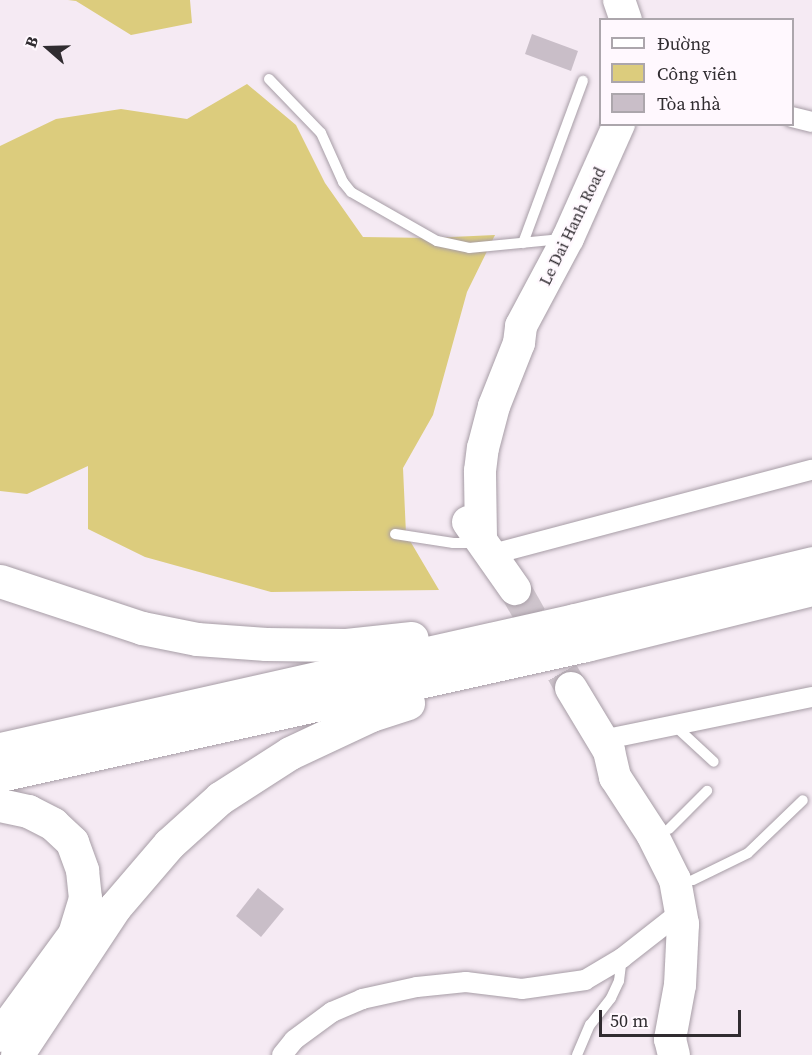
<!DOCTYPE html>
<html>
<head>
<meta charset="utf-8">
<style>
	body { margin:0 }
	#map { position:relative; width:812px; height:1055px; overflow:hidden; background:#f5eaf3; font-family:"Source Serif 4",serif }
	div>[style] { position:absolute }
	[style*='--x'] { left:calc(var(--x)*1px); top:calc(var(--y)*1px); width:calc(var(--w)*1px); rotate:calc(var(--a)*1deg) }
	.green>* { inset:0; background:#dccc7d }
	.building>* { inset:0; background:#c9bec8 }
	.primary-tunnel>* { height:32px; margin-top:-16px; transform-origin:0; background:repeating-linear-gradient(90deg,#cec4cc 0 32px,transparent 0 48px) }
	.roads { filter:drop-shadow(0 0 2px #a79da6) drop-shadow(0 0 2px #a79da6) }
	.service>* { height:10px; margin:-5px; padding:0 5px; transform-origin:5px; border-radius:5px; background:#fff }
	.minor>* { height:20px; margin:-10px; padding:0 10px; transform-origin:10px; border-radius:10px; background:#fff }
	.primary>* { height:32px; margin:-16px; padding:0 16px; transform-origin:16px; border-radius:16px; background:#fff }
	.trunk>* { height:33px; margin:-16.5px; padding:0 16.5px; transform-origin:16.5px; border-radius:16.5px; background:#fff }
	span { translate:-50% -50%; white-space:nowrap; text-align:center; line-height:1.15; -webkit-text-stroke:4.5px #fff8fe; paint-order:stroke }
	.street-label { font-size:16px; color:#302c30 }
	.legend { position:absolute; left:599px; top:18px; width:195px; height:108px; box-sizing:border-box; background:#fff8fe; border:2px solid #aca6ac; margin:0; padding:8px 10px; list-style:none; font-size:18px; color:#302c30 }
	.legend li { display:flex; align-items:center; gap:12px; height:30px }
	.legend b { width:30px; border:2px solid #aca6ac }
	.north { position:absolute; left:18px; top:18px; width:60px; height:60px; -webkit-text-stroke:4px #fff8fe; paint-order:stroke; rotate:290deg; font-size:16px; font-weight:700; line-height:24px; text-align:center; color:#302c30 }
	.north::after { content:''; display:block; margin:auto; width:21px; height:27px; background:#302c30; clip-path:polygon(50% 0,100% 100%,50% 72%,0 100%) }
	.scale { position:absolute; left:599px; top:1010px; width:142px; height:27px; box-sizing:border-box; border:3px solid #302c30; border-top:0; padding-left:8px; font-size:18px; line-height:21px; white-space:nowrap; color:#302c30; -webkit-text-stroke:4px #fff8fe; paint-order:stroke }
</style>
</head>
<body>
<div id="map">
	<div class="green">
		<i style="clip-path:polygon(68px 0,190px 0,192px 23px,131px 35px,76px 1px)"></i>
		<i style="clip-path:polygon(247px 84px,296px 125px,325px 183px,363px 237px,430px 238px,495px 235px,467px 292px,433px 415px,403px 468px,406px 534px,439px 590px,271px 592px,145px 557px,88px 529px,88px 466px,27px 494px,0 491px,0 146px,56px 119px,121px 109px,187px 119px)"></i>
	</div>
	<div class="building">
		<i style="clip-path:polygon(532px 34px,578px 51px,571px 71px,525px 54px)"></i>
		<i style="clip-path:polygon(258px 888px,284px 909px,261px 937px,236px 916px)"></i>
	</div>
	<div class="primary-tunnel">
		<i style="--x:515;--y:589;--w:114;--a:60.5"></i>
	</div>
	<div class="roads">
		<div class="service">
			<i style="--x:269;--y:79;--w:75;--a:46.1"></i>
			<i style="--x:321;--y:133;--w:54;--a:65.8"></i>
			<i style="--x:343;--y:182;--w:13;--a:51"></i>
			<i style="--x:351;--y:192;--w:99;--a:29.7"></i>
			<i style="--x:437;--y:241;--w:33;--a:12"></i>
			<i style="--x:469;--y:248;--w:93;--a:-5.5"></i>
			<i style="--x:523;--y:243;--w:173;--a:-69.7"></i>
			<i style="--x:395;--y:534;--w:59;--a:8.8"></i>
			<i style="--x:453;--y:543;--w:25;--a:0"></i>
			<i style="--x:674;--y:725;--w:54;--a:42.8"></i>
			<i style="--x:669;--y:829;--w:54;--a:-45"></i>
			<i style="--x:693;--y:880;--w:61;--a:-26.1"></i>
			<i style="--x:748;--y:853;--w:76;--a:-43.9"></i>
			<i style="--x:577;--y:1055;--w:33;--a:-67"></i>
			<i style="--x:590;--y:1025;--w:34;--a:-52"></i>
			<i style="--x:611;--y:998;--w:19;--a:-65"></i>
			<i style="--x:619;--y:981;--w:23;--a:-83"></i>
		</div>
		<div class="minor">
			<i style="--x:792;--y:117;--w:21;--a:14"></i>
			<i style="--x:493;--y:554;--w:330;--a:-14.8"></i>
			<i style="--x:602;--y:740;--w:214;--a:-11.6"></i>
			<i style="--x:282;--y:1055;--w:19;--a:-51"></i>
			<i style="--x:294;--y:1040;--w:47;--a:-36.4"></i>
			<i style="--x:332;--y:1012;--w:33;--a:-23"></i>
			<i style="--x:362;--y:999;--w:56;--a:-12.3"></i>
			<i style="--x:417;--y:987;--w:49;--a:-5.8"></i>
			<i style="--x:466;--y:982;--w:56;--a:7.1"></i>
			<i style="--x:522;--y:989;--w:64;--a:-8.1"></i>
			<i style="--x:585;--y:980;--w:43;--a:-30.7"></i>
			<i style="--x:622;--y:958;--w:76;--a:-38.1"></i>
		</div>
		<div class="primary">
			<i style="--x:619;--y:0;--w:21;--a:71"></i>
			<i style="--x:468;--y:522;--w:82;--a:55"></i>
			<i style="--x:481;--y:538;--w:67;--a:-90.9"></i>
			<i style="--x:480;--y:471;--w:23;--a:-83"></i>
			<i style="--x:483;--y:448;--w:43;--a:-75.3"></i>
			<i style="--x:494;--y:406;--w:68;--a:-68.4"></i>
			<i style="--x:519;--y:343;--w:17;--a:-83"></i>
			<i style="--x:521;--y:326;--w:100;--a:-61.9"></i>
			<i style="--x:568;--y:238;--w:125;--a:-65.9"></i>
			<i style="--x:571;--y:688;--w:74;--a:58.9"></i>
			<i style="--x:609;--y:751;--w:27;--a:77"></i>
			<i style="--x:615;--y:777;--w:68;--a:57"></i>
			<i style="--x:652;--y:834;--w:51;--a:63.4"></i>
			<i style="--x:675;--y:880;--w:45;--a:79.7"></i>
			<i style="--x:683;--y:924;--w:61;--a:92.8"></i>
			<i style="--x:680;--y:985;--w:55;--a:100.5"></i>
			<i style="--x:670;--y:1039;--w:16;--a:76"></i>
		</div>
		<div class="trunk">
			<i style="--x:0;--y:581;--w:150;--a:18.3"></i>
			<i style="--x:142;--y:628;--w:56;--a:11.3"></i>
			<i style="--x:197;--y:639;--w:69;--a:4.1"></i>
			<i style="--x:266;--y:644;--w:80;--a:0.7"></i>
			<i style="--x:346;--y:645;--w:66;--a:-6.1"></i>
			<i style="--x:0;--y:749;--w:589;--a:-12.64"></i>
			<i style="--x:575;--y:620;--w:244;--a:-13.5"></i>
			<i style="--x:0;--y:775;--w:600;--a:-12.51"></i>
			<i style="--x:586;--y:645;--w:233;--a:-13.9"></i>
			<i style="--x:0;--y:805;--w:29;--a:12"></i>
			<i style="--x:28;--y:811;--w:28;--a:27"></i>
			<i style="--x:53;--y:824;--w:26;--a:43"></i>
			<i style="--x:72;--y:842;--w:30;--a:70"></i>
			<i style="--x:82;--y:870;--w:28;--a:84"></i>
			<i style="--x:85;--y:898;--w:38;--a:107"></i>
			<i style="--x:74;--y:934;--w:125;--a:126.2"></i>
			<i style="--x:17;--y:1055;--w:178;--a:-56.5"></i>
			<i style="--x:115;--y:907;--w:83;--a:-49.4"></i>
			<i style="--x:169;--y:844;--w:69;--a:-42"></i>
			<i style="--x:220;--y:798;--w:83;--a:-32.7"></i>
			<i style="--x:290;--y:753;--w:89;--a:-25.1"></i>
			<i style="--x:371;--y:715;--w:39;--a:-18"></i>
		</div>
	</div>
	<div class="street-label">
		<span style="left:572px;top:226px;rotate:-64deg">Le Dai Hanh Road</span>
	</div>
	<ul class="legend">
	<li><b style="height:8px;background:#fff"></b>Đường</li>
	<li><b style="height:16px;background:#dccc7d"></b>Công viên</li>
	<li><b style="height:16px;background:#c9bec8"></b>Tòa nhà</li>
	</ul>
	<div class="north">B</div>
	<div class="scale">50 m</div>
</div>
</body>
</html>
